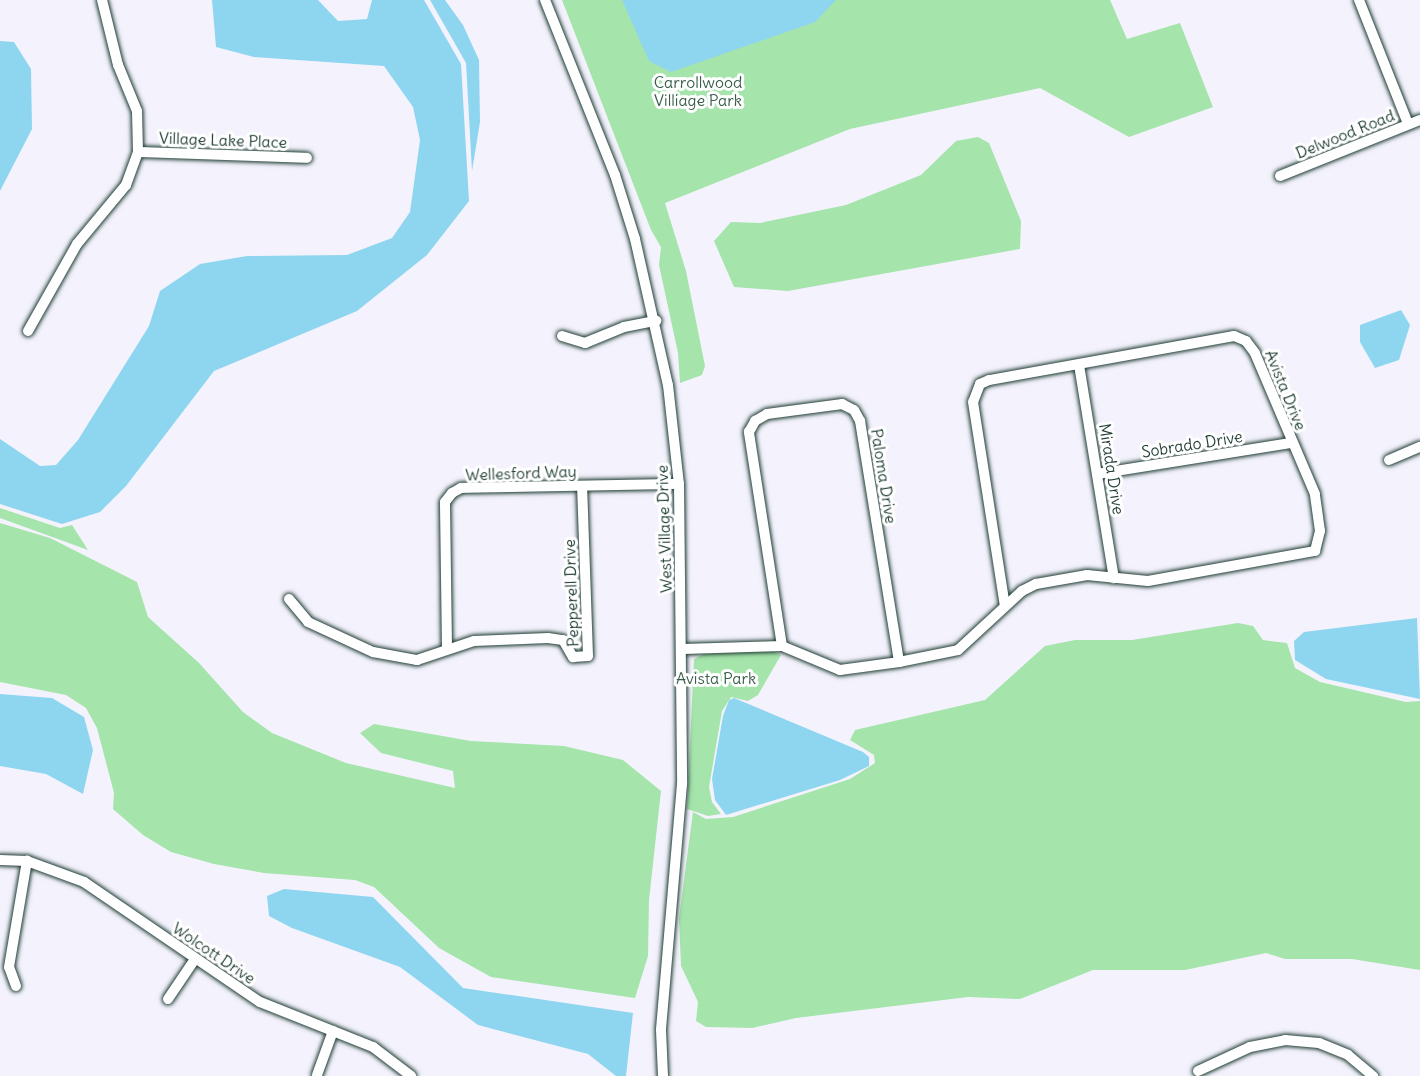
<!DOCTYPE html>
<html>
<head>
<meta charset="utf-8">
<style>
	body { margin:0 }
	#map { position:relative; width:1420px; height:1076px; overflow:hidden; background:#f4f3fd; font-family:Delius,sans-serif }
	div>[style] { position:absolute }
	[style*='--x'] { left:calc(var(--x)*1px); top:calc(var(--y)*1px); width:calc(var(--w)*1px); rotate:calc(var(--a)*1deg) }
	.green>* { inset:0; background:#a5e4ab }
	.water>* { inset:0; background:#8ed6f0 }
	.roads { filter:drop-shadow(0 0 2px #1f3d34) drop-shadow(0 0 2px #1f3d34) }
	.minor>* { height:10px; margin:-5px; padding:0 5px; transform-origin:5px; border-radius:5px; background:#fff }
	span { translate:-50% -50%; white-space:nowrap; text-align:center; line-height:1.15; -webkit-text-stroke:6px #fff; paint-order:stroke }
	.park-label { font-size:16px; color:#3a5e4c }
	.street-label { font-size:16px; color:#1f3d34 }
</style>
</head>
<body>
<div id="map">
	<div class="green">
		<i style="clip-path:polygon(562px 0,1110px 0,1127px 39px,1180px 23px,1213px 107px,1129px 137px,1040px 88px,850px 129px,665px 203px,686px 271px,705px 366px,702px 375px,680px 383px,678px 353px,659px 265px,661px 247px,651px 230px)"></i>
		<i style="clip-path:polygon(978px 137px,989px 143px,1021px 221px,1020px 249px,788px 291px,734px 287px,714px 241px,731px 222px,760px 223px,846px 205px,921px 175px,956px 141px)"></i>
		<i style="clip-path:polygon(0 508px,60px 528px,72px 525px,88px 550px,0 518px)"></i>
		<i style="clip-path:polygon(0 523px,50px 538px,137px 582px,148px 617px,199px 663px,243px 712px,272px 733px,346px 763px,455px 788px,453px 771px,381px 753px,360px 733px,374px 724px,471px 741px,564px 746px,623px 760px,661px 791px,649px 900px,648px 956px,635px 998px,491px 977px,439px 948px,374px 887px,355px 880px,264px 873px,214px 864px,171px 852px,143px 835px,113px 809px,114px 793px,97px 728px,86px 708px,66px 695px,0 682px)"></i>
		<i style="clip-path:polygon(1238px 623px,1253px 626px,1263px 640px,1287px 643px,1295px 668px,1320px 682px,1406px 702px,1420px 701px,1420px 970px,1352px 959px,1285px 959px,1266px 953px,1185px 970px,1093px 970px,1020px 999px,968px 997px,796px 1018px,752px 1028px,706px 1027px,696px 1021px,698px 1002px,681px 966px,679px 918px,693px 812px,706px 819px,733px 817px,850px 779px,875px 763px,874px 755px,850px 740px,855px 730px,985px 700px,1045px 646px,1075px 640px,1132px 640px)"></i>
		<i style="clip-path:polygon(772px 651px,781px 655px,758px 695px,748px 701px,731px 697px,722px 711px,709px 787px,712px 802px,721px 814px,708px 816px,687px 809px,694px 659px,704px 654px)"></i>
	</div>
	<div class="water">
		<i style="clip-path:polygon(212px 0,318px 0,338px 21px,367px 19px,372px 0,424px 0,461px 64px,469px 201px,427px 255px,357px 311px,214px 371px,126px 486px,100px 512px,62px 524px,0 504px,0 439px,40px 466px,56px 465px,78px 440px,149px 326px,160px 291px,200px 264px,247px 256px,347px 255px,392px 238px,410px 212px,420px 140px,413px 107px,384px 66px,254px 57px,216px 47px)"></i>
		<i style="clip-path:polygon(430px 0,445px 0,463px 25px,479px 60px,480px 122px,472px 171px,466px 63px)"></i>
		<i style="clip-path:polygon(622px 0,836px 0,815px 22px,671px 72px,649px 61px)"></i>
		<i style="clip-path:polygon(0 41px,14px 42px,31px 69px,32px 129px,0 191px)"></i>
		<i style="clip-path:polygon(1401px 310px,1410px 325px,1399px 360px,1375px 368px,1360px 342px,1360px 325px)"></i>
		<i style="clip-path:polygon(1417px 618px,1420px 699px,1326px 679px,1295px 660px,1294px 641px,1304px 632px)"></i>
		<i style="clip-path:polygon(0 694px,52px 698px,84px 717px,93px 750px,83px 794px,46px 774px,0 766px)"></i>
		<i style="clip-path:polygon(734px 698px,863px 752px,869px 757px,869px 766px,840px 780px,726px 815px,715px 800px,712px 779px,723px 716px,729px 700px)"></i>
		<i style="clip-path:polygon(284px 889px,373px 897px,463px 988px,633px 1013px,626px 1076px,616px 1076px,588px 1054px,478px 1025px,400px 967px,292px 928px,269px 916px,267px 896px)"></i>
	</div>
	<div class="roads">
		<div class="minor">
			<i style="--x:545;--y:0;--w:188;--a:68.2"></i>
			<i style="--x:615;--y:175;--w:67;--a:72.6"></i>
			<i style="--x:635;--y:239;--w:150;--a:77.3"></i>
			<i style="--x:668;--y:385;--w:100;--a:83.7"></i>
			<i style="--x:679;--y:484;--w:300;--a:89.4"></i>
			<i style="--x:682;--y:784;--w:247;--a:94.9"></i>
			<i style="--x:661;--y:1030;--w:46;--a:87.5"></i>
			<i style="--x:1359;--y:0;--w:133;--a:68.4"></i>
			<i style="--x:138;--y:152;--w:169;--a:2"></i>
			<i style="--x:1280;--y:176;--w:151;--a:-21.8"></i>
			<i style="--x:28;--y:331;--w:100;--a:-60.6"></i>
			<i style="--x:77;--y:244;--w:77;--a:-50.3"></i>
			<i style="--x:126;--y:185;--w:35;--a:-70"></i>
			<i style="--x:138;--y:152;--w:41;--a:-91.4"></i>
			<i style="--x:137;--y:111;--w:50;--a:-112.4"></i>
			<i style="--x:118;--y:65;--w:67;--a:-103.8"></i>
			<i style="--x:562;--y:336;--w:24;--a:17"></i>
			<i style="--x:585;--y:343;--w:42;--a:-22.3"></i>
			<i style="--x:624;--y:327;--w:33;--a:-11"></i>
			<i style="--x:1079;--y:365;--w:216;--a:80.7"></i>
			<i style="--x:1389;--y:460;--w:34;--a:-23"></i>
			<i style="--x:1097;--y:474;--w:196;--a:-9.1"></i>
			<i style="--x:289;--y:599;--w:30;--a:50"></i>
			<i style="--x:308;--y:622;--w:72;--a:24.8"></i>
			<i style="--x:373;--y:652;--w:45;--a:10.3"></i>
			<i style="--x:417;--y:660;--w:60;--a:-18.4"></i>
			<i style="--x:474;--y:641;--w:74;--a:-2.3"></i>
			<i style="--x:548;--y:638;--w:15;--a:8"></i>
			<i style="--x:563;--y:640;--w:20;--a:60"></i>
			<i style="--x:573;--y:657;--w:15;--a:-4"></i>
			<i style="--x:588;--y:656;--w:170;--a:-92"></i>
			<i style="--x:782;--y:646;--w:217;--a:-98.8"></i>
			<i style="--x:749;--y:432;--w:13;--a:-61"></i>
			<i style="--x:755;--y:421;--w:14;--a:-30"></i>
			<i style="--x:767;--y:414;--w:76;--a:-7.6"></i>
			<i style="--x:842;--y:404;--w:13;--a:27"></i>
			<i style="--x:854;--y:410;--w:13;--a:61"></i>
			<i style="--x:860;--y:421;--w:244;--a:80.8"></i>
			<i style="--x:447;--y:648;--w:146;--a:-90.8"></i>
			<i style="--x:445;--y:502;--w:11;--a:-52"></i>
			<i style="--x:452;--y:493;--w:10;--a:-29"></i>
			<i style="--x:461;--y:488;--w:218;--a:-1.1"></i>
			<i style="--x:683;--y:649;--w:99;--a:-1.7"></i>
			<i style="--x:782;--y:646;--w:63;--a:22.5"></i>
			<i style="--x:840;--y:670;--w:60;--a:-7.7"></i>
			<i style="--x:899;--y:662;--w:60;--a:-11.5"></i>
			<i style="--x:958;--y:650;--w:87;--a:-42.7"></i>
			<i style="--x:1022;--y:591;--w:16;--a:-27"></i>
			<i style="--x:1036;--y:584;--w:52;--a:-10"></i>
			<i style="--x:1087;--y:575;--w:61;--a:5.6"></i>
			<i style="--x:1148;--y:581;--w:170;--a:-10.2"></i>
			<i style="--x:1315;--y:551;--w:21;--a:-76"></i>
			<i style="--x:1320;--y:531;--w:37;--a:-98"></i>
			<i style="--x:1315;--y:494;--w:153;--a:-113.1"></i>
			<i style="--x:1255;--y:353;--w:15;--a:-127"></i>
			<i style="--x:1246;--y:341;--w:13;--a:-157"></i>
			<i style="--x:1234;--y:336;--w:249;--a:169.8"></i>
			<i style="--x:989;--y:380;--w:10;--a:156"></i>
			<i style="--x:980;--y:384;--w:19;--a:111"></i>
			<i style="--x:973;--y:402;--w:206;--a:81.1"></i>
			<i style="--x:0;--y:860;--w:27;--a:2"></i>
			<i style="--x:27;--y:861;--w:61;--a:20.2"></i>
			<i style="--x:84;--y:882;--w:213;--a:34.3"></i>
			<i style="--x:260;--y:1002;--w:122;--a:21.7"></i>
			<i style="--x:373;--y:1047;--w:48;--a:37.3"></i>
			<i style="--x:16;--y:986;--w:20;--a:-110"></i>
			<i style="--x:9;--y:967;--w:108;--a:-80.4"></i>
			<i style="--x:168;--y:999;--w:48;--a:-56"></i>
			<i style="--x:1198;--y:1071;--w:57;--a:-24.8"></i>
			<i style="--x:1250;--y:1047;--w:36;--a:-11"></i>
			<i style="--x:1285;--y:1040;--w:34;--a:5"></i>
			<i style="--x:1319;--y:1043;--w:31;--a:22"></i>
			<i style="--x:1348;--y:1055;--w:33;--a:40"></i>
			<i style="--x:317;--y:1075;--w:47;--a:-70"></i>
		</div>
	</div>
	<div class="park-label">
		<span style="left:698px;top:91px">Carrollwood<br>Villiage Park</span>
		<span style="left:716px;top:678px">Avista Park</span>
	</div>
	<div class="street-label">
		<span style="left:1345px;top:134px;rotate:-22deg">Delwood Road</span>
		<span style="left:223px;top:140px;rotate:2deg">Village Lake Place</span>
		<span style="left:1286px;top:390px;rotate:68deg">Avista Drive</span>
		<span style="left:1192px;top:444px;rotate:-9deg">Sobrado Drive</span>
		<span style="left:1112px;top:469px;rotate:81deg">Mirada Drive</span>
		<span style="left:521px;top:473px;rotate:-2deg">Wellesford Way</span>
		<span style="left:884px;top:476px;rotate:81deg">Paloma Drive</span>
		<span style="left:664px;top:529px;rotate:-92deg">West Village Drive</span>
		<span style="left:571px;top:593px;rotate:-92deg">Pepperell Drive</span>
		<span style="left:214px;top:953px;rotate:34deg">Wolcott Drive</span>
	</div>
</div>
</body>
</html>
